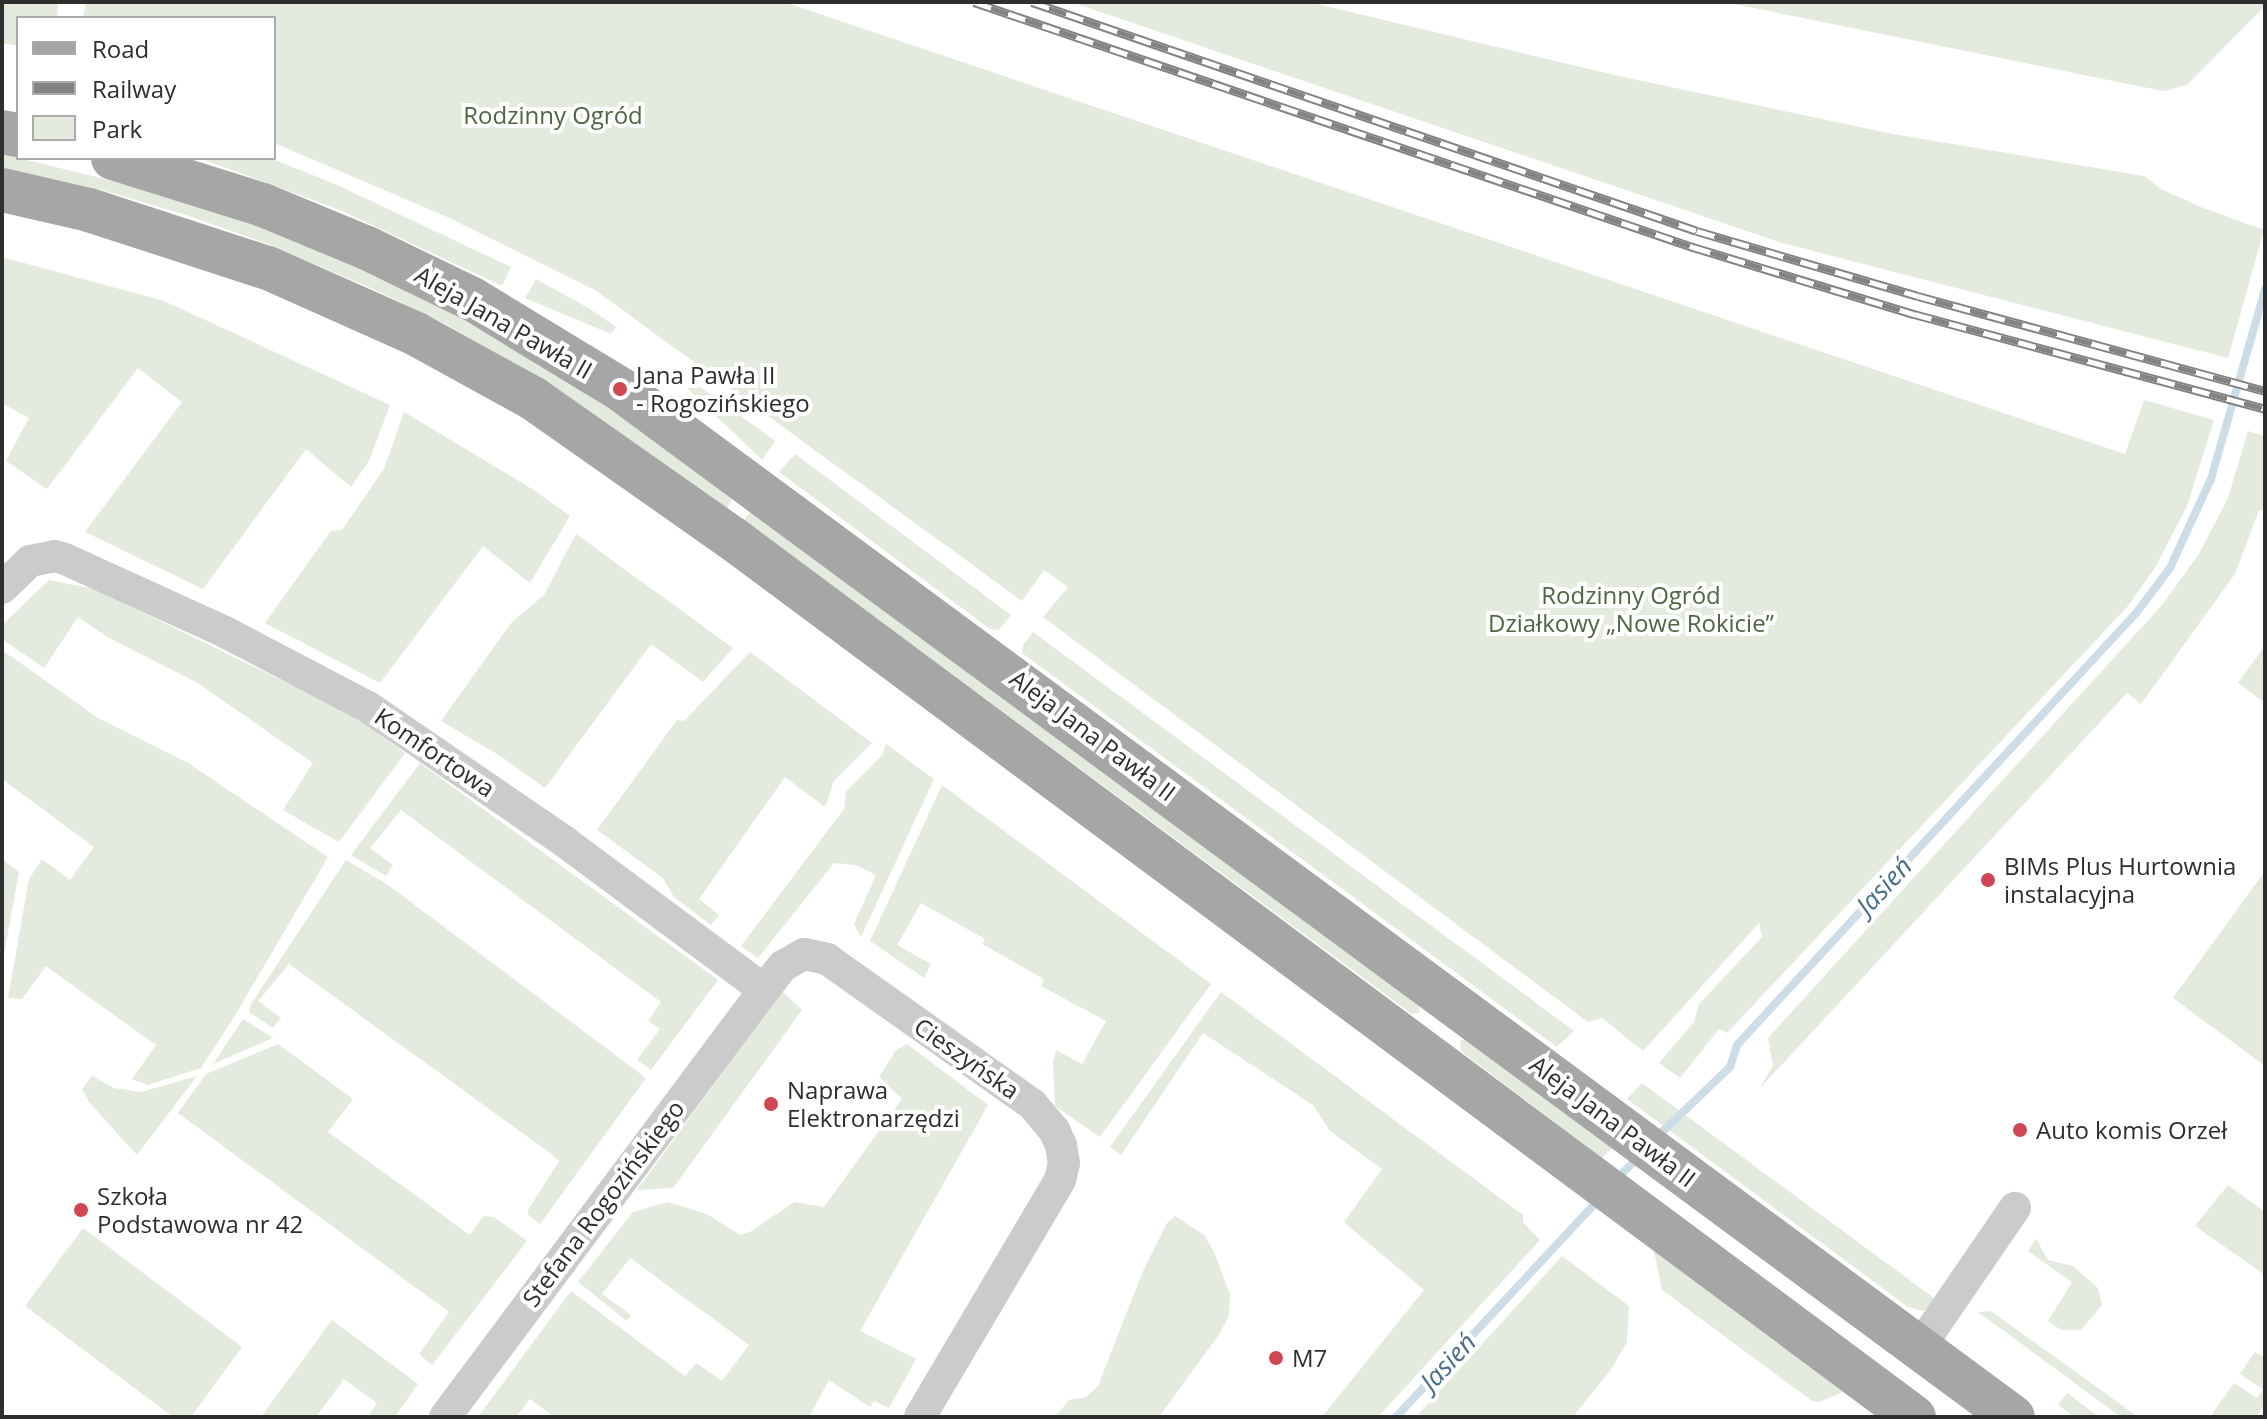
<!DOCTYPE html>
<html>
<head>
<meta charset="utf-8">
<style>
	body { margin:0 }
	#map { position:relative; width:2267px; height:1419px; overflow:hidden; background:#fff; font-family:"Open Sans",sans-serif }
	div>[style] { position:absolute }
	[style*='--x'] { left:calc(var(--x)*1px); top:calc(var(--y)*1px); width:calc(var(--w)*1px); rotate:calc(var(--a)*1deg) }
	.green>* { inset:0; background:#e4eade }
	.stream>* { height:8px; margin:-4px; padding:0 4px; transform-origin:4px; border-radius:4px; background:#cddde7 }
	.minor>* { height:32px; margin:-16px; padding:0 16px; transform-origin:16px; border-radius:16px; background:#cbcbcb }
	.primary>* { height:44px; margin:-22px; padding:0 22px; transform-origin:22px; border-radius:22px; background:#a6a6a6 }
	.rail>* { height:9px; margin-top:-4.5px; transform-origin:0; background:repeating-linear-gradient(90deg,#fff 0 18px,#838383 0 36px); box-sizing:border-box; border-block:2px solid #838383 }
	.dots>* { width:22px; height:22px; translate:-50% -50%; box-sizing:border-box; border:4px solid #fff; border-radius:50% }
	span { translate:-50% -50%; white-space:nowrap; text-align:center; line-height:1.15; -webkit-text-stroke:8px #fff; paint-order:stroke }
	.park-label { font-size:24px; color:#526541 }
	.street-label { font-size:24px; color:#2e2e2e }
	.poi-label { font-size:24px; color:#2e2e2e }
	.left { translate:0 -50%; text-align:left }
	.water-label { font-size:26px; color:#476e86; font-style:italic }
	.frame { position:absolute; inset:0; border:4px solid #2e2e2e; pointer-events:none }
	.legend { position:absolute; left:16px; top:16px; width:260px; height:144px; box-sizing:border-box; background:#fff; border:2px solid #ababab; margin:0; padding:10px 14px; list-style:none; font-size:24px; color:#2e2e2e }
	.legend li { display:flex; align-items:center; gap:16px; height:40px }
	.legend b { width:40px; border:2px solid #ababab }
</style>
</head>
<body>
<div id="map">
	<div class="green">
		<i style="clip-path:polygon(2px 2px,58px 2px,57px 18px,18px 18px,18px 46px,2px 43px)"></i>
		<i style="clip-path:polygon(86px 2px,784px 2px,2125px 454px,2144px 400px,2214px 420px,2187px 506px,2156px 566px,2128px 606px,1727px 1033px,1719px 1029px,1680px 1078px,1659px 1063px,1694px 1022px,1699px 1004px,1762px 937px,1759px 923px,1643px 1051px,1602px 1018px,1588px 1022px,1043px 617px,1068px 587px,1044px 570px,1022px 601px,595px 290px,445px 216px,274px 143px,274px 18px,83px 18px)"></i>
		<i style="clip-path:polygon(1071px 2px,1309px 2px,1614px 75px,1893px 134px,2144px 176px,2161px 189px,2201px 207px,2264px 230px,2228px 358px,1782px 243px)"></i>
		<i style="clip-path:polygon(1724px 2px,2265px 2px,2265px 6px,2187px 85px,2163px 91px)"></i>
		<i style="clip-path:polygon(2px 154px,142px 188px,247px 222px,371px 273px,444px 309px,555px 373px,644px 432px,732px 499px,727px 509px,551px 384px,445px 324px,373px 289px,268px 244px,183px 214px,98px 189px,2px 168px)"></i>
		<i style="clip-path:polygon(199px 158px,270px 158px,335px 184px,511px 267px,502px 286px,340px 210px)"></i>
		<i style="clip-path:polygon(2px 257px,164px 301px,390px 405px,369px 461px,351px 487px,306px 449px,203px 589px,85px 532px,182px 402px,138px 368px,47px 489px,6px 461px,29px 418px,2px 403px)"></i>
		<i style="clip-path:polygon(536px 279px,590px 309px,616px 327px,611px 334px,525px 298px)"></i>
		<i style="clip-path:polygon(695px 383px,775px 441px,762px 460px,688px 389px)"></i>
		<i style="clip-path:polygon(404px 412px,532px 489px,570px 516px,530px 583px,483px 546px,380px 683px,265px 623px,331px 531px,342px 530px,384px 469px)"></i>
		<i style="clip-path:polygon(2248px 431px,2265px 436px,2265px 511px,2259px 510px,2235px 574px,2141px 704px,2127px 693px,1760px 1088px,1773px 1066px,1768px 1038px,2162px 605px,2199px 554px,2228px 498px)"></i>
		<i style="clip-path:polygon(795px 454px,1011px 615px,999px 630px,990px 629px,779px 472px)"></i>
		<i style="clip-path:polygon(750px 512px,1419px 1004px,1419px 1013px,1412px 1014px,744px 520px)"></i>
		<i style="clip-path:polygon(576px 534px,733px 648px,703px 682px,651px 644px,545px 788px,502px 757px,441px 721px,511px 623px,544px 595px)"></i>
		<i style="clip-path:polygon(49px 580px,95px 589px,355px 716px,405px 753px,339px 842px,283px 810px,313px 763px,196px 682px,109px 638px,78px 617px,44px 668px,2px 639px,2px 625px)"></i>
		<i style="clip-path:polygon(1033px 632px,1574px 1031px,1557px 1047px,1022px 653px,1023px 645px)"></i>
		<i style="clip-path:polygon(2265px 646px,2265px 703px,2238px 683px)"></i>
		<i style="clip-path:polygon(2px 650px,98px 718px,188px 763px,328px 857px,234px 1017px,201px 1068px,148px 1085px,132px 1079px,156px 1045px,46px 966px,22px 999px,8px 998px,29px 879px,42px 859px,70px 880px,94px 847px,2px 779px)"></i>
		<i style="clip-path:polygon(750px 652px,872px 743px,834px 781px,825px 807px,785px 777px,699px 899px,719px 915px,711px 925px,674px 897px,663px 878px,597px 830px,677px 720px,684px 721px)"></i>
		<i style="clip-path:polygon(886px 744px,934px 779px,861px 937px,854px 924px,876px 875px,855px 865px,834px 863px,758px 958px,741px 946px,844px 809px,846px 792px,883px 754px)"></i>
		<i style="clip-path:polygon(420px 763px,718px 980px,651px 1070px,637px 1060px,660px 1029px,648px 1021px,661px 1002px,401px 810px,370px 848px,393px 865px,386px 876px,351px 855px)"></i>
		<i style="clip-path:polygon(942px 785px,1211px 984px,1100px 1137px,1055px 1106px,1053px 1062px,1056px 1050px,1082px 1064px,1106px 1021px,1041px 986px,1044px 979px,982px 944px,985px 939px,921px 903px,897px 945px,931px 964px,924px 978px,870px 941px)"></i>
		<i style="clip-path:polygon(2px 859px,19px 872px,2px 965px)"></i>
		<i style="clip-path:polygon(346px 860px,388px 885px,646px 1078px,540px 1224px,528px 1215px,528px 1210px,559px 1161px,550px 1153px,289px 964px,258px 1001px,281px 1018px,273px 1028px,249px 1012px,251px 1004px)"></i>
		<i style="clip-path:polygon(2265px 871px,2265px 1066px,2173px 998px)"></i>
		<i style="clip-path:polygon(782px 991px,802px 1010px,673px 1188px,637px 1190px)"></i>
		<i style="clip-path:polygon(1221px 992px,1523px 1215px,1523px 1222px,1540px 1240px,1378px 1417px,1322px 1417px,1424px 1290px,1344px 1222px,1382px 1169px,1330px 1131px,1313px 1105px,1203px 1033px,1121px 1155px,1110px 1147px)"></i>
		<i style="clip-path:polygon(243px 1019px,273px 1038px,213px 1064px)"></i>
		<i style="clip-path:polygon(1460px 1040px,1468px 1040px,1613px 1147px,1602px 1158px,1461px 1051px)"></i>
		<i style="clip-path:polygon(278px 1044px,353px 1099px,328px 1132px,470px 1235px,484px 1216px,494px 1217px,527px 1241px,432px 1365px,419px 1354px,449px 1312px,178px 1113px,206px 1074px)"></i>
		<i style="clip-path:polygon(907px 1044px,988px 1105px,860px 1331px,916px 1359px,889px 1408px,874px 1401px,870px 1407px,829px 1380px,809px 1417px,554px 1417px,530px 1399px,516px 1417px,478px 1417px,571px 1291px,685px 1376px,696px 1363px,722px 1381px,749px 1345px,630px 1258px,602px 1294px,631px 1315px,627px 1321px,578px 1282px,633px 1212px,668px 1202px,707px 1214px,740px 1235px,752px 1231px,794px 1202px,824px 1207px,902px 1099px,879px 1077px,896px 1050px)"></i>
		<i style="clip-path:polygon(92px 1076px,114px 1088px,141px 1092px,197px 1076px,137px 1155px,89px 1102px,82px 1089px)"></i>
		<i style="clip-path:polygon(1642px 1083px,1938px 1301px,1923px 1311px,1908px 1307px,1627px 1099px)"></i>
		<i style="clip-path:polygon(2228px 1185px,2265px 1212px,2265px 1275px,2195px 1226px)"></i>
		<i style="clip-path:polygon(1175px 1216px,1204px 1235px,1214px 1252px,1230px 1294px,1229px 1315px,1220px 1333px,1159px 1417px,1055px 1417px,1069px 1400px,1086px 1397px,1098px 1386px,1143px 1271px,1167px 1223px)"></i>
		<i style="clip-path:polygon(83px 1228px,242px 1347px,191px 1417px,173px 1417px,25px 1306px)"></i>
		<i style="clip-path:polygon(2036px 1239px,2048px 1260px,2073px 1266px,2098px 1288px,2102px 1305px,2081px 1330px,2061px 1330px,2048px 1321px,2072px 1282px,2028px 1251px)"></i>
		<i style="clip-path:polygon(1654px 1251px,1843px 1392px,1819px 1402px,1812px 1401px,1662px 1290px)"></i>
		<i style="clip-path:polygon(1562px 1256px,1629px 1306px,1627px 1342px,1612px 1368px,1573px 1417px,1416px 1417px)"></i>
		<i style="clip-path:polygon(1991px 1311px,2138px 1417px,2121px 1417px,1978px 1312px)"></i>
		<i style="clip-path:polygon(332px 1320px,418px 1384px,395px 1417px,368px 1417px,377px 1403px,344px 1379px,316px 1417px,261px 1417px)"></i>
		<i style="clip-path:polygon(2255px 1352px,2265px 1358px,2265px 1403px,2256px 1417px,2210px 1417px,2234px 1383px,2257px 1398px,2263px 1389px,2240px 1374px)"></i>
		<i style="clip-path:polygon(2067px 1393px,2099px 1417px,2074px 1417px,2058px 1405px)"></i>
	</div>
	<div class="stream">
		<i style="--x:1656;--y:1138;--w:103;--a:-43.8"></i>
		<i style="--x:1730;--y:1067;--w:23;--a:-72"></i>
		<i style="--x:1737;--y:1045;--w:589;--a:-47.27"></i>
		<i style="--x:2137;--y:612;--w:55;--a:-53.1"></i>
		<i style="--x:2170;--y:568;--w:98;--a:-65.3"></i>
		<i style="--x:2211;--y:479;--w:198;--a:-74.1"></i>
		<i style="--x:1617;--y:1179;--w:30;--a:-46"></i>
		<i style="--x:1396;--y:1417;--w:299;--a:-47"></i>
	</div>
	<div class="minor">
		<i style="--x:2;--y:588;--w:39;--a:-44"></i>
		<i style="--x:30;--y:561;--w:25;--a:-11"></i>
		<i style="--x:55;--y:556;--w:10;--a:17"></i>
		<i style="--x:65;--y:559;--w:176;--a:24.5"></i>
		<i style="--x:225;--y:632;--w:161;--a:27.7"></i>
		<i style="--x:368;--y:707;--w:239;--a:34.4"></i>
		<i style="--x:565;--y:842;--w:248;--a:36.6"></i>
		<i style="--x:1919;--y:1348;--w:170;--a:-55.6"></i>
		<i style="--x:445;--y:1417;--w:533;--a:-53.24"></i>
		<i style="--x:764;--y:990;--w:31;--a:-52"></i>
		<i style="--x:783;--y:966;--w:24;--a:-30"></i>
		<i style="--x:804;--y:954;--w:24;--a:12"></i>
		<i style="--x:827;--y:959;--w:251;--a:35.3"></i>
		<i style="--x:1032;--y:1104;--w:34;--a:50"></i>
		<i style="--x:1054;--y:1130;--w:17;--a:65"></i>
		<i style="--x:1061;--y:1145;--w:18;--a:81"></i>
		<i style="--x:1064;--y:1163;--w:17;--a:103"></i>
		<i style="--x:1060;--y:1180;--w:275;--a:120.6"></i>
	</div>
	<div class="primary">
		<i style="--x:2;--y:132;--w:16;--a:11"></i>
		<i style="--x:113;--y:158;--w:157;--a:17.4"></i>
		<i style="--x:263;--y:205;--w:113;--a:22.5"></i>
		<i style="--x:367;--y:248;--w:117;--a:25.9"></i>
		<i style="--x:472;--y:299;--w:173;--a:31.3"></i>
		<i style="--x:620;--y:389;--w:1731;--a:36.43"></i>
		<i style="--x:2;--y:190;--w:89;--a:12.9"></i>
		<i style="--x:89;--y:210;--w:188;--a:18"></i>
		<i style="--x:268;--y:268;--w:162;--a:24"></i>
		<i style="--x:416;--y:334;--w:135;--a:28.8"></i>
		<i style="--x:534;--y:399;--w:242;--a:35.1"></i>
		<i style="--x:732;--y:538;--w:1473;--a:36.64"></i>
	</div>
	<div class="rail">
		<i style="--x:974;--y:2;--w:760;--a:18.82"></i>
		<i style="--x:1693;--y:247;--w:231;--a:16.9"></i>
		<i style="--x:1914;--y:314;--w:364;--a:15.1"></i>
		<i style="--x:1032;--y:2;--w:703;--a:19"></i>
		<i style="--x:1697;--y:231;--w:230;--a:16.4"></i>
		<i style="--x:1918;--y:296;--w:360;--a:15.3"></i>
	</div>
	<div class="dots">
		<i style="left:620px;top:389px;background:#cf4751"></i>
		<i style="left:1988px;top:880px;background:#cf4751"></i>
		<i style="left:771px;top:1104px;background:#cf4751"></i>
		<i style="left:2020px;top:1130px;background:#cf4751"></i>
		<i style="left:81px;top:1210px;background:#cf4751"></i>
		<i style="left:1276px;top:1358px;background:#cf4751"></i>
	</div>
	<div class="park-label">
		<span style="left:553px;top:115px">Rodzinny Ogród</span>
		<span style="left:1631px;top:609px">Rodzinny Ogród<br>Działkowy „Nowe Rokicie”</span>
	</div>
	<div class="street-label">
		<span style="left:504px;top:322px;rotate:30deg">Aleja Jana Pawła II</span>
		<span style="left:1093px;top:735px;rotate:37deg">Aleja Jana Pawła II</span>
		<span style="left:435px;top:752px;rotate:34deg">Komfortowa</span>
		<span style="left:967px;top:1058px;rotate:35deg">Cieszyńska</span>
		<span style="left:1613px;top:1121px;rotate:37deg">Aleja Jana Pawła II</span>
		<span style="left:603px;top:1203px;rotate:-53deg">Stefana Rogozińskiego</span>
	</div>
	<div class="poi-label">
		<span class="left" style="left:636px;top:389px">Jana Pawła II<br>- Rogozińskiego</span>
		<span class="left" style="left:2004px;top:880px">BIMs Plus Hurtownia<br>instalacyjna</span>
		<span class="left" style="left:787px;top:1104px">Naprawa<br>Elektronarzędzi</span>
		<span class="left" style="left:2036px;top:1130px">Auto komis Orzeł</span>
		<span class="left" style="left:97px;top:1210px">Szkoła<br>Podstawowa nr 42</span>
		<span class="left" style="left:1292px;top:1358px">M7</span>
	</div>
	<div class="water-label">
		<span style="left:1884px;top:886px;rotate:-47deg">Jasień</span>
		<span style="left:1448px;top:1362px;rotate:-47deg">Jasień</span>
	</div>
	<div class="frame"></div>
	<ul class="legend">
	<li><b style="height:10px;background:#a6a6a6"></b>Road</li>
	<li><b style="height:10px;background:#838383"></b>Railway</li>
	<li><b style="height:22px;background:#e4eade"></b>Park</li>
	</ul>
</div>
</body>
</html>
